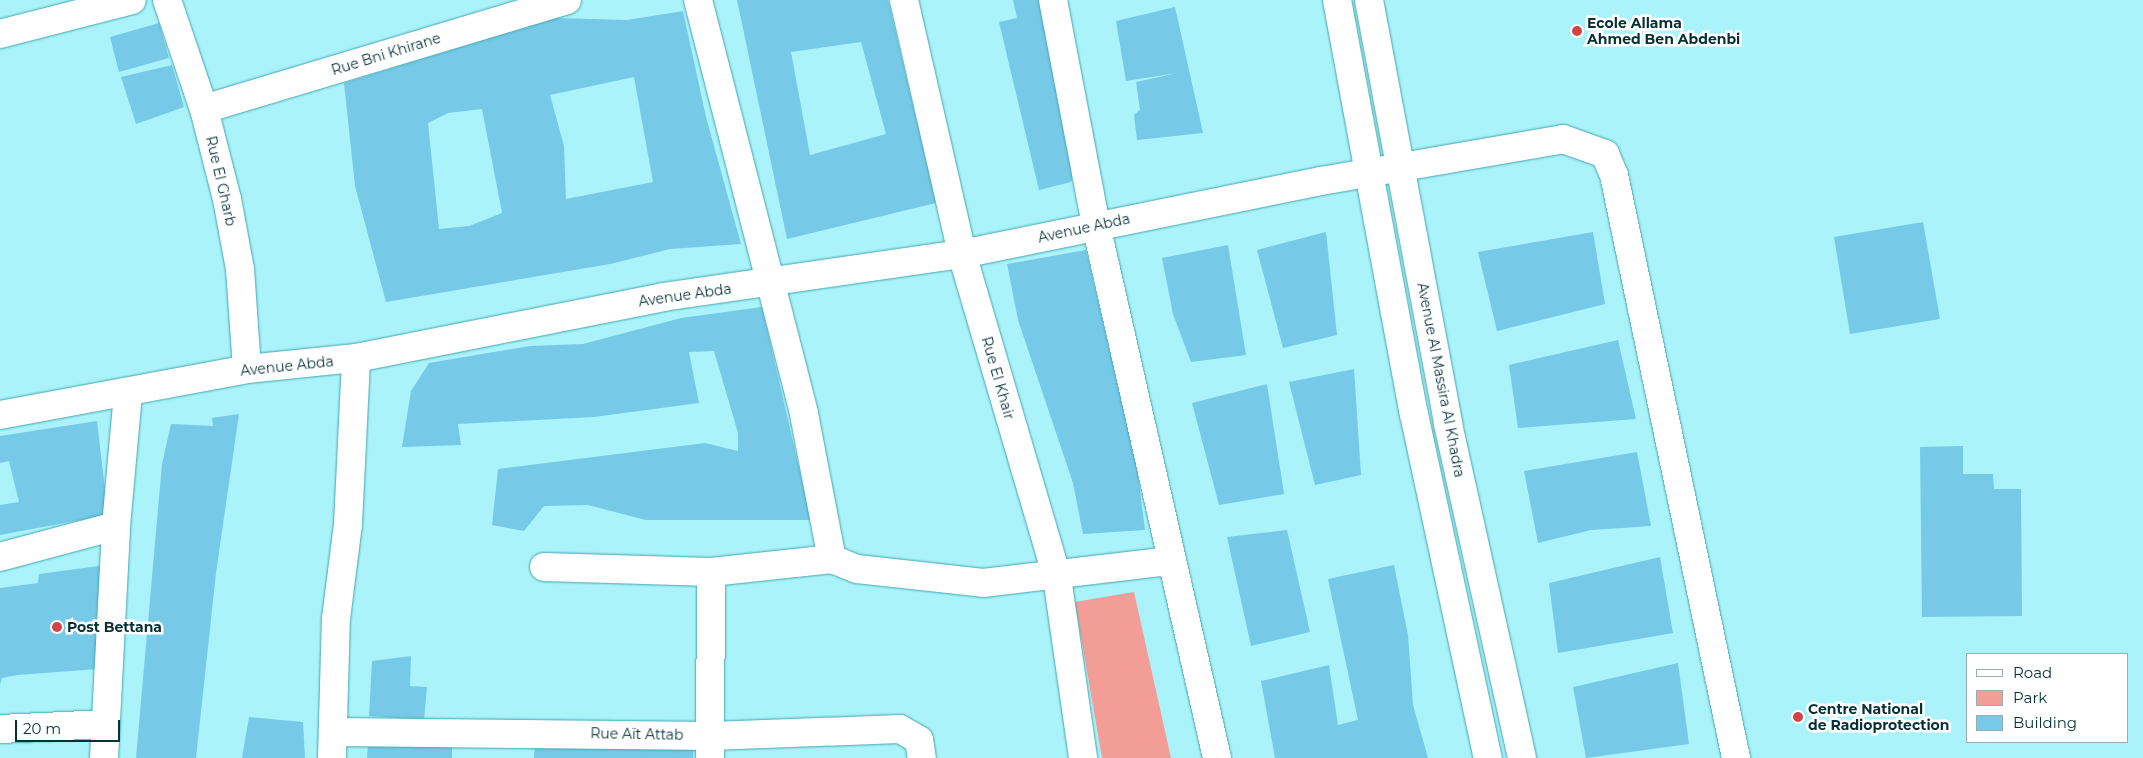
<!DOCTYPE html>
<html>
<head>
<meta charset="utf-8">
<style>
	body { margin:0 }
	#map { position:relative; width:2143px; height:758px; overflow:hidden; background:#aaf3fb; font-family:Montserrat,sans-serif }
	div>[style] { position:absolute }
	[style*='--x'] { left:calc(var(--x)*1px); top:calc(var(--y)*1px); width:calc(var(--w)*1px); rotate:calc(var(--a)*1deg) }
	.green>* { inset:0; background:#f39d97 }
	.building>* { inset:0; background:#76c9e7 }
	.roads { filter:drop-shadow(0 0 1px #43a6af) drop-shadow(0 0 1px #43a6af) }
	.minor>* { height:28px; margin:-14px; padding:0 14px; transform-origin:14px; border-radius:14px; background:#fff }
	.major>* { height:28px; margin:-14px; padding:0 14px; transform-origin:14px; border-radius:14px; background:#fff }
	.dots>* { width:14px; height:14px; translate:-50% -50%; box-sizing:border-box; border:2px solid #fff; border-radius:50% }
	span { translate:-50% -50%; white-space:nowrap; text-align:center; line-height:1.15; -webkit-text-stroke:5px #fff; paint-order:stroke }
	.poi-label { font-size:14px; color:#053135; font-weight:700 }
	.left { translate:0 -50%; text-align:left }
	.street-label { font-size:14px; color:#053135 }
	.legend { position:absolute; left:1966px; top:653px; width:162px; height:90px; box-sizing:border-box; background:#fff; border:1px solid #9badae; margin:0; padding:6px 9px; list-style:none; font-size:15px; color:#053135 }
	.legend li { display:flex; align-items:center; gap:10px; height:25px }
	.legend b { width:25px; border:1px solid #9badae }
	.scale { position:absolute; left:15px; top:720px; width:105px; height:22px; box-sizing:border-box; border:2px solid #053135; border-top:0; padding-left:6px; font-size:15px; line-height:18px; white-space:nowrap; color:#053135; -webkit-text-stroke:4px #fff; paint-order:stroke }
</style>
</head>
<body>
<div id="map">
	<div class="green">
		<i style="clip-path:polygon(1134px 592px,1171px 758px,1102px 758px,1075px 602px)"></i>
	</div>
	<div class="building">
		<i style="clip-path:polygon(evenodd,737px 0,888px 0,936px 203px,787px 239px,737px 0,861px 42px,886px 134px,810px 155px,791px 52px,861px 42px)"></i>
		<i style="clip-path:polygon(1013px 0,1044px 0,1077px 164px,1071px 182px,1039px 190px,999px 22px,1017px 18px)"></i>
		<i style="clip-path:polygon(1175px 7px,1203px 133px,1137px 140px,1134px 115px,1140px 110px,1136px 82px,1177px 73px,1126px 81px,1116px 21px)"></i>
		<i style="clip-path:polygon(evenodd,683px 11px,706px 117px,741px 244px,670px 249px,610px 264px,386px 302px,355px 186px,344px 83px,555px 18px,627px 20px,683px 11px,634px 77px,653px 182px,566px 199px,564px 146px,550px 95px,634px 77px,683px 11px,482px 109px,502px 213px,469px 226px,439px 229px,428px 123px,448px 113px,482px 109px)"></i>
		<i style="clip-path:polygon(159px 23px,169px 58px,119px 72px,110px 37px)"></i>
		<i style="clip-path:polygon(172px 65px,184px 107px,136px 124px,121px 77px)"></i>
		<i style="clip-path:polygon(1923px 222px,1940px 319px,1850px 334px,1834px 237px)"></i>
		<i style="clip-path:polygon(1326px 232px,1337px 335px,1283px 348px,1257px 250px)"></i>
		<i style="clip-path:polygon(1593px 232px,1605px 304px,1497px 331px,1478px 252px)"></i>
		<i style="clip-path:polygon(1228px 245px,1246px 355px,1191px 362px,1173px 314px,1162px 258px)"></i>
		<i style="clip-path:polygon(1086px 250px,1137px 467px,1145px 530px,1083px 534px,1073px 483px,1018px 320px,1007px 264px)"></i>
		<i style="clip-path:polygon(762px 307px,811px 520px,646px 520px,588px 505px,544px 506px,524px 531px,492px 525px,498px 469px,705px 443px,738px 451px,738px 433px,714px 351px,689px 352px,699px 403px,594px 417px,458px 424px,461px 445px,402px 447px,411px 391px,429px 363px,530px 346px,583px 344px,681px 318px)"></i>
		<i style="clip-path:polygon(1618px 340px,1636px 419px,1518px 428px,1509px 365px)"></i>
		<i style="clip-path:polygon(1354px 369px,1361px 475px,1315px 485px,1289px 382px)"></i>
		<i style="clip-path:polygon(1267px 384px,1284px 494px,1219px 505px,1192px 403px)"></i>
		<i style="clip-path:polygon(239px 414px,216px 573px,196px 758px,136px 758px,162px 464px,171px 424px,213px 426px,212px 418px)"></i>
		<i style="clip-path:polygon(97px 421px,108px 515px,0 535px,0 505px,19px 502px,9px 461px,0 463px,0 436px)"></i>
		<i style="clip-path:polygon(1963px 446px,1963px 474px,1993px 474px,1994px 489px,2021px 489px,2022px 616px,1922px 617px,1920px 447px)"></i>
		<i style="clip-path:polygon(1637px 452px,1651px 526px,1591px 530px,1538px 543px,1524px 471px)"></i>
		<i style="clip-path:polygon(1287px 530px,1310px 632px,1251px 646px,1227px 537px)"></i>
		<i style="clip-path:polygon(1660px 557px,1673px 633px,1558px 653px,1549px 583px)"></i>
		<i style="clip-path:polygon(106px 565px,98px 669px,17px 675px,2px 678px,0 685px,0 588px,38px 583px,39px 574px)"></i>
		<i style="clip-path:polygon(1394px 565px,1408px 635px,1413px 705px,1428px 758px,1275px 758px,1261px 681px,1329px 665px,1338px 725px,1358px 720px,1328px 579px)"></i>
		<i style="clip-path:polygon(411px 656px,410px 686px,427px 687px,424px 720px,369px 716px,372px 661px)"></i>
		<i style="clip-path:polygon(1678px 663px,1689px 744px,1586px 758px,1573px 687px)"></i>
		<i style="clip-path:polygon(249px 717px,303px 722px,305px 758px,242px 758px)"></i>
		<i style="clip-path:polygon(369px 732px,452px 733px,452px 758px,367px 758px)"></i>
		<i style="clip-path:polygon(535px 742px,694px 743px,693px 758px,534px 758px)"></i>
	</div>
	<div class="roads">
		<div class="minor">
			<i style="--x:167;--y:0;--w:115;--a:71.3"></i>
			<i style="--x:204;--y:109;--w:93;--a:75.7"></i>
			<i style="--x:227;--y:199;--w:71;--a:79.5"></i>
			<i style="--x:240;--y:269;--w:100;--a:86"></i>
			<i style="--x:698;--y:0;--w:427;--a:75.6"></i>
			<i style="--x:804;--y:414;--w:148;--a:79.1"></i>
			<i style="--x:904;--y:0;--w:261;--a:77.1"></i>
			<i style="--x:962;--y:254;--w:337;--a:73.6"></i>
			<i style="--x:1057;--y:577;--w:183;--a:81.8"></i>
			<i style="--x:1053;--y:0;--w:229;--a:79.2"></i>
			<i style="--x:1096;--y:225;--w:547;--a:77.21"></i>
			<i style="--x:0;--y:34;--w:136;--a:-14.4"></i>
			<i style="--x:204;--y:109;--w:379;--a:-16.7"></i>
			<i style="--x:0;--y:415;--w:251;--a:-10.5"></i>
			<i style="--x:247;--y:369;--w:110;--a:-5.8"></i>
			<i style="--x:356;--y:358;--w:313;--a:-11.2"></i>
			<i style="--x:663;--y:297;--w:302;--a:-8.2"></i>
			<i style="--x:962;--y:254;--w:366;--a:-11.5"></i>
			<i style="--x:1321;--y:181;--w:246;--a:-9.8"></i>
			<i style="--x:1563;--y:139;--w:45;--a:19.7"></i>
			<i style="--x:1605;--y:154;--w:23;--a:67"></i>
			<i style="--x:1614;--y:175;--w:596;--a:78.18"></i>
			<i style="--x:0;--y:557;--w:120;--a:-15"></i>
			<i style="--x:544;--y:567;--w:167;--a:1.7"></i>
			<i style="--x:711;--y:572;--w:122;--a:-6.1"></i>
			<i style="--x:832;--y:559;--w:27;--a:22"></i>
			<i style="--x:857;--y:569;--w:127;--a:6.3"></i>
			<i style="--x:983;--y:583;--w:189;--a:-6.7"></i>
			<i style="--x:0;--y:729;--w:106;--a:-2.7"></i>
			<i style="--x:334;--y:732;--w:377;--a:0.6"></i>
			<i style="--x:711;--y:736;--w:189;--a:-2.1"></i>
			<i style="--x:900;--y:729;--w:22;--a:30"></i>
			<i style="--x:919;--y:740;--w:18;--a:81"></i>
			<i style="--x:104;--y:758;--w:232;--a:-87"></i>
			<i style="--x:116;--y:526;--w:133;--a:-84.8"></i>
			<i style="--x:332;--y:758;--w:139;--a:-88.4"></i>
			<i style="--x:336;--y:619;--w:96;--a:-82.8"></i>
			<i style="--x:348;--y:524;--w:166;--a:-87.2"></i>
			<i style="--x:710;--y:758;--w:186;--a:-89.7"></i>
		</div>
		<div class="major">
			<i style="--x:1337;--y:0;--w:421;--a:79.5"></i>
			<i style="--x:1414;--y:414;--w:352;--a:77.9"></i>
			<i style="--x:1369;--y:0;--w:431;--a:79.4"></i>
			<i style="--x:1448;--y:424;--w:342;--a:77.5"></i>
		</div>
	</div>
	<div class="dots">
		<i style="left:1577px;top:31px;background:#d44447"></i>
		<i style="left:57px;top:627px;background:#d44447"></i>
		<i style="left:1798px;top:717px;background:#d44447"></i>
	</div>
	<div class="poi-label">
		<span class="left" style="left:1587px;top:31px">Ecole Allama<br>Ahmed Ben Abdenbi</span>
		<span class="left" style="left:67px;top:627px">Post Bettana</span>
		<span class="left" style="left:1808px;top:717px">Centre National<br>de Radioprotection</span>
	</div>
	<div class="street-label">
		<span style="left:386px;top:54px;rotate:-17deg">Rue Bni Khirane</span>
		<span style="left:221px;top:181px;rotate:77deg">Rue El Gharb</span>
		<span style="left:1084px;top:228px;rotate:-12deg">Avenue Abda</span>
		<span style="left:685px;top:295px;rotate:-8deg">Avenue Abda</span>
		<span style="left:287px;top:366px;rotate:-6deg">Avenue Abda</span>
		<span style="left:998px;top:378px;rotate:74deg">Rue El Khair</span>
		<span style="left:1441px;top:380px;rotate:79deg">Avenue Al Massira Al Khadra</span>
		<span style="left:637px;top:734px;rotate:1deg">Rue Aït Attab</span>
	</div>
	<ul class="legend">
	<li><b style="height:6px;background:#fff"></b>Road</li>
	<li><b style="height:14px;background:#f39d97"></b>Park</li>
	<li><b style="height:14px;background:#76c9e7"></b>Building</li>
	</ul>
	<div class="scale">20 m</div>
</div>
</body>
</html>
